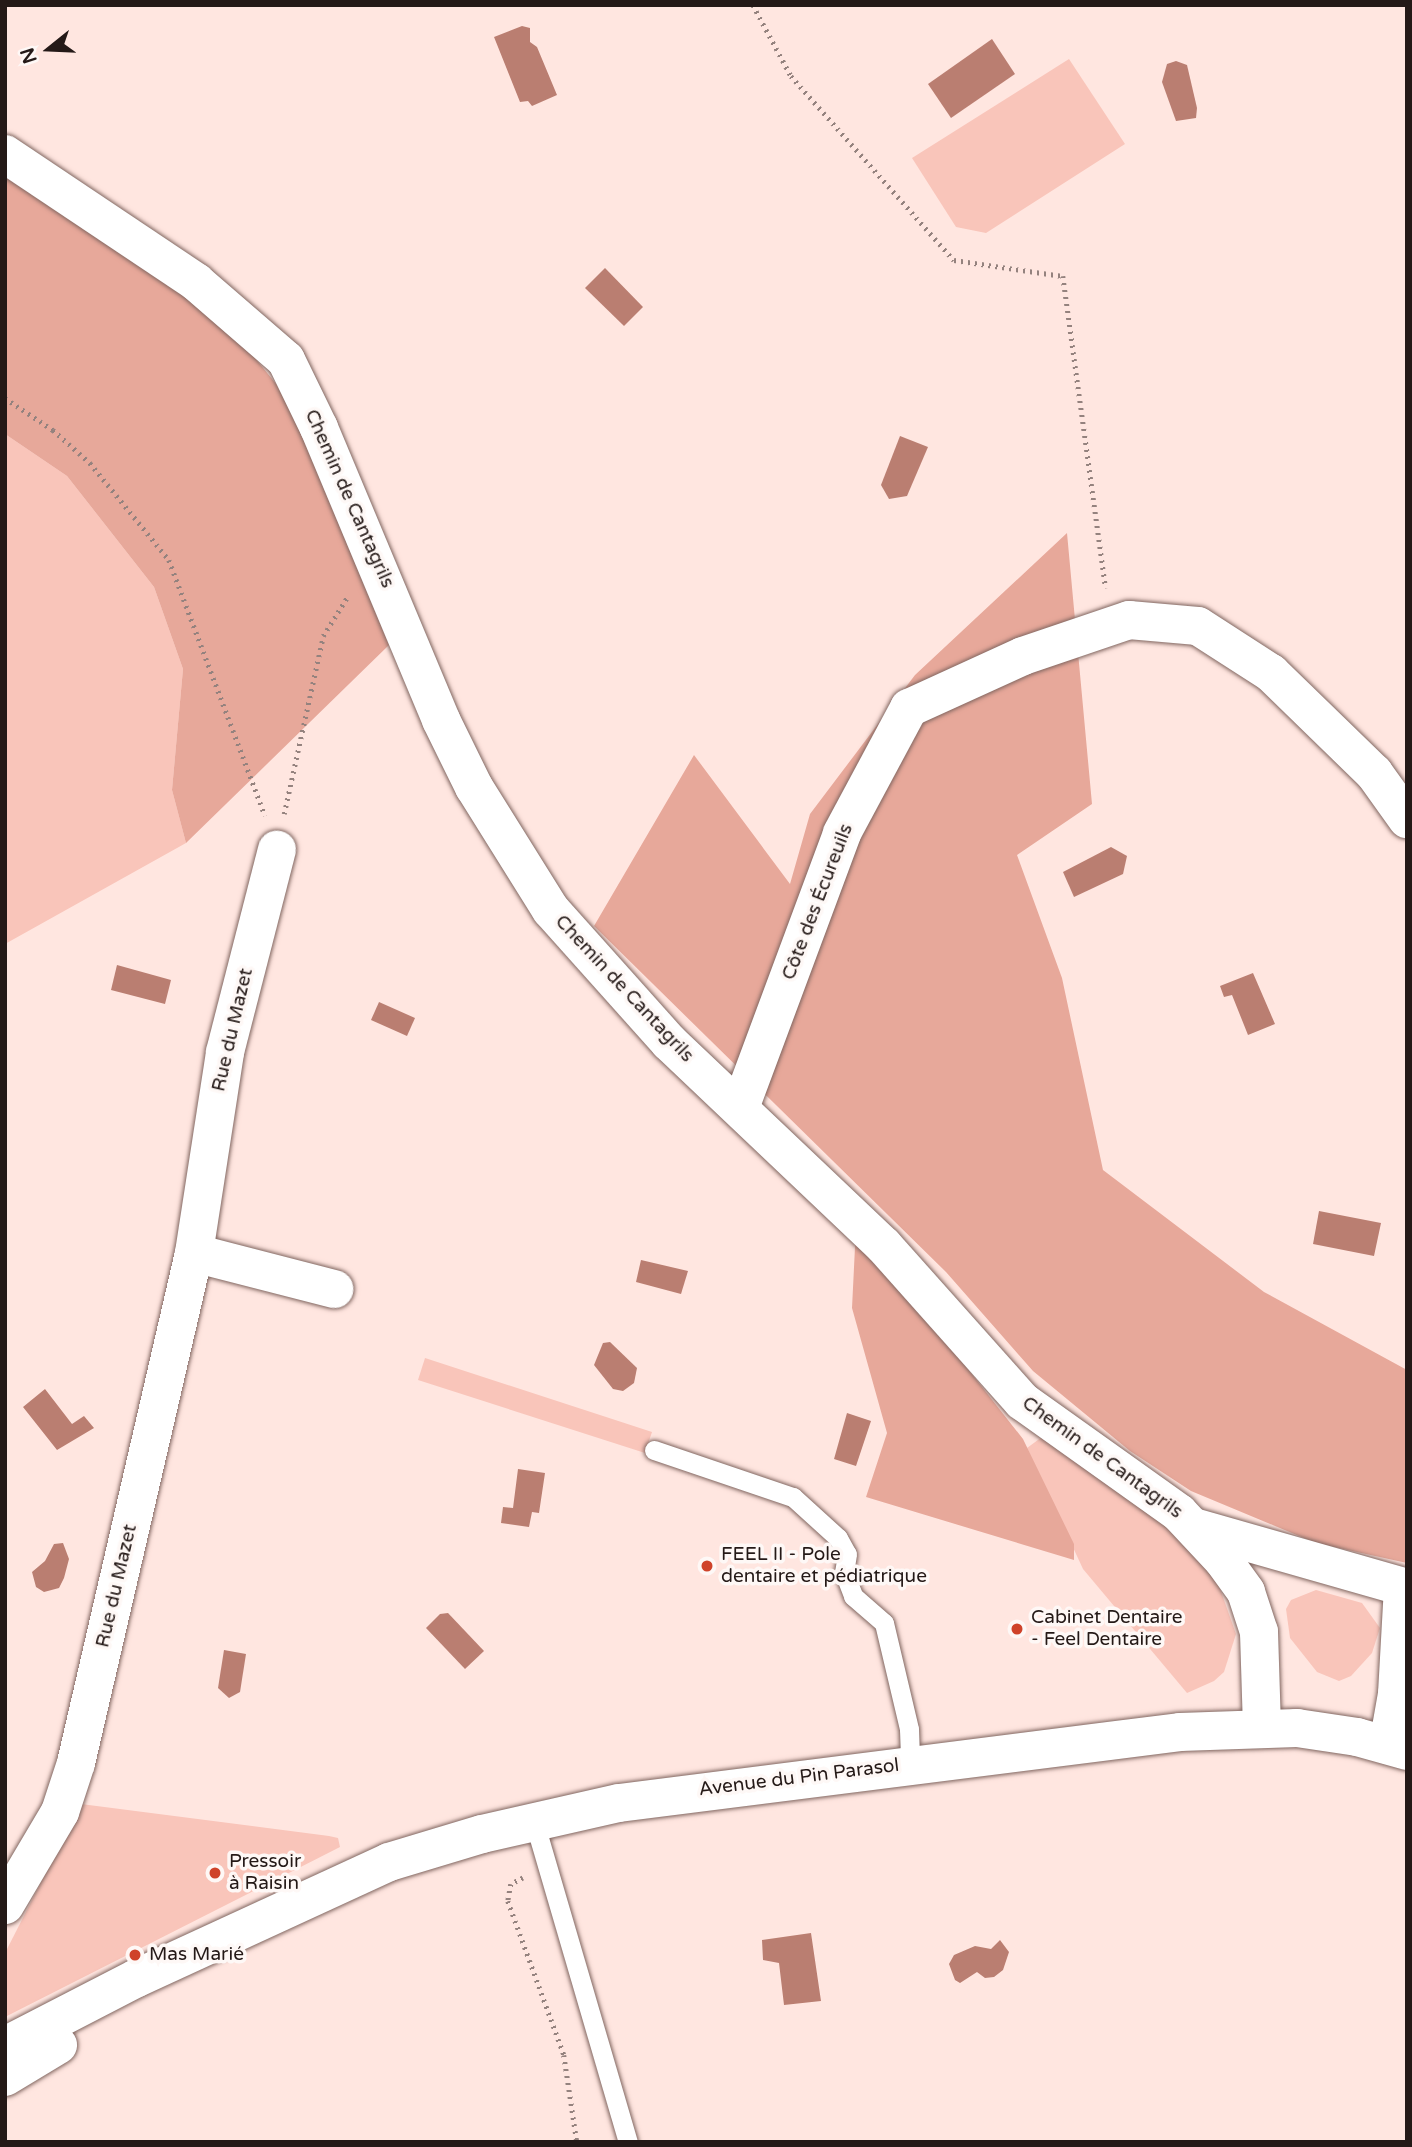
<!DOCTYPE html>
<html>
<head>
<meta charset="utf-8">
<style>
	body { margin:0 }
	#map { position:relative; width:1412px; height:2147px; overflow:hidden; background:#ffe6e0; font-family:"Varela Round",sans-serif }
	div>[style] { position:absolute }
	[style*='--x'] { left:calc(var(--x)*1px); top:calc(var(--y)*1px); width:calc(var(--w)*1px); rotate:calc(var(--a)*1deg) }
	.green>* { inset:0; background:#f9c5ba }
	.forest>* { inset:0; background:#e7a89a }
	.water>* { inset:0; background:#ba7e71 }
	.path>* { height:4.5px; margin-top:-2.25px; transform-origin:0; background:repeating-linear-gradient(90deg,#94827e 0 2px,transparent 0 7px) }
	.roads { filter:drop-shadow(0 0 2px #816660) drop-shadow(0 0 2px #816660) }
	.lane>* { height:19px; margin:-9.5px; padding:0 9.5px; transform-origin:9.5px; border-radius:9.5px; background:#fff }
	.street>* { height:38px; margin:-19px; padding:0 19px; transform-origin:19px; border-radius:19px; background:#fff }
	.secondary>* { height:38px; margin:-19px; padding:0 19px; transform-origin:19px; border-radius:19px; background:#fff }
	.dots>* { width:19px; height:19px; translate:-50% -50%; box-sizing:border-box; border:4px solid #fef8f6; border-radius:50% }
	span { translate:-50% -50%; white-space:nowrap; text-align:center; line-height:1.15; -webkit-text-stroke:7px #fef8f6; paint-order:stroke }
	.street-label { font-size:19px; color:#241917 }
	.poi-label { font-size:19px; color:#241917 }
	.left { translate:0 -50%; text-align:left }
	.frame { position:absolute; inset:0; border:7px solid #241917; pointer-events:none }
	.north { position:absolute; left:14px; top:14px; width:70px; height:70px; -webkit-text-stroke:5px #fef8f6; paint-order:stroke; rotate:252deg; font-size:19px; font-weight:700; line-height:28px; text-align:center; color:#241917 }
	.north::after { content:''; display:block; margin:auto; width:24px; height:32px; background:#241917; clip-path:polygon(50% 0,100% 100%,50% 72%,0 100%) }
</style>
</head>
<body>
<div id="map">
	<div class="green">
		<i style="clip-path:polygon(1069px 59px,1125px 144px,986px 233px,956px 227px,912px 158px)"></i>
		<i style="clip-path:polygon(5px 434px,67px 476px,154px 587px,183px 669px,172px 790px,186px 843px,5px 944px)"></i>
		<i style="clip-path:polygon(425px 1358px,652px 1432px,645px 1453px,418px 1380px)"></i>
		<i style="clip-path:polygon(1042px 1437px,1169px 1525px,1218px 1583px,1236px 1634px,1224px 1672px,1214px 1681px,1187px 1693px,1083px 1569px,1027px 1448px)"></i>
		<i style="clip-path:polygon(1316px 1590px,1362px 1603px,1380px 1628px,1372px 1653px,1351px 1676px,1339px 1681px,1317px 1672px,1290px 1638px,1286px 1609px,1291px 1600px)"></i>
		<i style="clip-path:polygon(81px 1804px,329px 1836px,338px 1838px,340px 1847px,5px 2017px,5px 1953px)"></i>
	</div>
	<div class="forest">
		<i style="clip-path:polygon(5px 177px,229px 326px,285px 395px,389px 645px,186px 843px,172px 790px,183px 669px,154px 587px,67px 476px,5px 434px)"></i>
		<i style="clip-path:polygon(1067px 533px,1092px 804px,1017px 855px,1062px 978px,1103px 1170px,1264px 1292px,1407px 1370px,1407px 1563px,1316px 1543px,1191px 1491px,1130px 1451px,1033px 1371px,946px 1272px,594px 926px,694px 755px,790px 884px,810px 814px,915px 675px)"></i>
		<i style="clip-path:polygon(856px 1227px,1023px 1439px,1074px 1544px,1074px 1560px,866px 1497px,887px 1433px,852px 1308px)"></i>
	</div>
	<div class="water">
		<i style="clip-path:polygon(522px 26px,530px 28px,530px 42px,537px 47px,557px 95px,532px 106px,528px 101px,520px 102px,494px 37px)"></i>
		<i style="clip-path:polygon(992px 39px,1015px 74px,951px 118px,928px 84px)"></i>
		<i style="clip-path:polygon(1176px 61px,1187px 65px,1197px 108px,1196px 118px,1176px 121px,1162px 82px,1167px 64px)"></i>
		<i style="clip-path:polygon(605px 268px,643px 307px,624px 326px,585px 288px)"></i>
		<i style="clip-path:polygon(900px 436px,928px 447px,907px 496px,889px 499px,881px 485px)"></i>
		<i style="clip-path:polygon(1111px 847px,1127px 856px,1123px 874px,1074px 897px,1063px 872px)"></i>
		<i style="clip-path:polygon(117px 965px,171px 980px,165px 1004px,111px 990px)"></i>
		<i style="clip-path:polygon(1253px 973px,1275px 1024px,1248px 1035px,1232px 995px,1224px 997px,1220px 986px)"></i>
		<i style="clip-path:polygon(379px 1002px,415px 1018px,407px 1036px,371px 1020px)"></i>
		<i style="clip-path:polygon(1319px 1211px,1381px 1223px,1374px 1256px,1313px 1244px)"></i>
		<i style="clip-path:polygon(641px 1260px,688px 1271px,681px 1294px,636px 1282px)"></i>
		<i style="clip-path:polygon(610px 1342px,637px 1368px,634px 1383px,623px 1391px,613px 1389px,594px 1365px,603px 1343px)"></i>
		<i style="clip-path:polygon(45px 1389px,72px 1424px,84px 1416px,94px 1428px,57px 1450px,23px 1407px)"></i>
		<i style="clip-path:polygon(847px 1413px,871px 1421px,856px 1466px,834px 1459px)"></i>
		<i style="clip-path:polygon(518px 1469px,545px 1473px,539px 1513px,532px 1512px,529px 1527px,501px 1523px,503px 1507px,513px 1508px)"></i>
		<i style="clip-path:polygon(63px 1543px,69px 1559px,64px 1578px,59px 1588px,44px 1592px,36px 1587px,32px 1572px,45px 1561px,54px 1544px)"></i>
		<i style="clip-path:polygon(448px 1613px,484px 1651px,465px 1669px,426px 1628px,440px 1614px)"></i>
		<i style="clip-path:polygon(224px 1650px,246px 1654px,240px 1692px,229px 1698px,218px 1688px)"></i>
		<i style="clip-path:polygon(811px 1933px,821px 2001px,784px 2005px,779px 1963px,763px 1960px,762px 1940px)"></i>
		<i style="clip-path:polygon(1000px 1940px,1009px 1952px,1003px 1970px,994px 1977px,985px 1978px,977px 1972px,960px 1983px,955px 1980px,949px 1964px,954px 1955px,975px 1946px,991px 1949px)"></i>
	</div>
	<div class="path">
		<i style="--x:753;--y:5;--w:81;--a:61.8"></i>
		<i style="--x:791;--y:76;--w:246;--a:48.5"></i>
		<i style="--x:954;--y:260;--w:110;--a:8.4"></i>
		<i style="--x:1063;--y:276;--w:315;--a:82.2"></i>
		<i style="--x:5;--y:398;--w:58;--a:33.7"></i>
		<i style="--x:53;--y:430;--w:50;--a:41.7"></i>
		<i style="--x:90;--y:463;--w:125;--a:50.8"></i>
		<i style="--x:169;--y:560;--w:273;--a:69.4"></i>
		<i style="--x:284;--y:814;--w:182;--a:-77.6"></i>
		<i style="--x:323;--y:636;--w:47;--a:-58"></i>
		<i style="--x:523;--y:1878;--w:13;--a:153"></i>
		<i style="--x:511;--y:1884;--w:17;--a:100"></i>
		<i style="--x:508;--y:1901;--w:164;--a:70"></i>
		<i style="--x:564;--y:2055;--w:88;--a:81.5"></i>
	</div>
	<div class="roads">
		<div class="lane">
			<i style="--x:654;--y:1450;--w:147;--a:18.7"></i>
			<i style="--x:793;--y:1497;--w:61;--a:42.3"></i>
			<i style="--x:838;--y:1538;--w:18;--a:61"></i>
			<i style="--x:847;--y:1554;--w:18;--a:99"></i>
			<i style="--x:844;--y:1572;--w:26;--a:69"></i>
			<i style="--x:853;--y:1596;--w:41;--a:41.1"></i>
			<i style="--x:884;--y:1623;--w:109;--a:76.7"></i>
			<i style="--x:909;--y:1729;--w:35;--a:88"></i>
			<i style="--x:534;--y:1821;--w:334;--a:73.7"></i>
		</div>
		<div class="street">
			<i style="--x:5;--y:154;--w:230;--a:33.8"></i>
			<i style="--x:196;--y:282;--w:119;--a:40.9"></i>
			<i style="--x:286;--y:360;--w:76;--a:64.1"></i>
			<i style="--x:319;--y:428;--w:316;--a:67.3"></i>
			<i style="--x:441;--y:720;--w:75;--a:63.8"></i>
			<i style="--x:474;--y:787;--w:145;--a:58"></i>
			<i style="--x:551;--y:910;--w:177;--a:48.2"></i>
			<i style="--x:669;--y:1042;--w:296;--a:43.5"></i>
			<i style="--x:884;--y:1246;--w:208;--a:48.3"></i>
			<i style="--x:1022;--y:1401;--w:193;--a:35.5"></i>
			<i style="--x:1179;--y:1513;--w:64;--a:46.9"></i>
			<i style="--x:1223;--y:1560;--w:39;--a:54"></i>
			<i style="--x:1246;--y:1592;--w:42;--a:72"></i>
			<i style="--x:1259;--y:1632;--w:94;--a:88.2"></i>
			<i style="--x:740;--y:1108;--w:293;--a:-69.6"></i>
			<i style="--x:842;--y:833;--w:142;--a:-61.8"></i>
			<i style="--x:909;--y:708;--w:125;--a:-24.5"></i>
			<i style="--x:1023;--y:656;--w:112;--a:-18.8"></i>
			<i style="--x:1129;--y:620;--w:69;--a:5"></i>
			<i style="--x:1198;--y:626;--w:87;--a:32.8"></i>
			<i style="--x:1271;--y:673;--w:144;--a:44.2"></i>
			<i style="--x:1374;--y:773;--w:57;--a:54.3"></i>
			<i style="--x:194;--y:1253;--w:145;--a:14.4"></i>
			<i style="--x:1197;--y:1528;--w:218;--a:15.9"></i>
			<i style="--x:1388;--y:1745;--w:52;--a:-80"></i>
			<i style="--x:1397;--y:1694;--w:107;--a:-86.8"></i>
			<i style="--x:5;--y:1905;--w:108;--a:-59.4"></i>
			<i style="--x:60;--y:1812;--w:52;--a:-71.9"></i>
			<i style="--x:76;--y:1763;--w:523;--a:-76.97"></i>
			<i style="--x:194;--y:1253;--w:203;--a:-81.2"></i>
			<i style="--x:225;--y:1052;--w:209;--a:-75.6"></i>
		</div>
		<div class="secondary">
			<i style="--x:5;--y:2046;--w:148;--a:-27.3"></i>
			<i style="--x:137;--y:1978;--w:277;--a:-24.7"></i>
			<i style="--x:389;--y:1862;--w:97;--a:-16.8"></i>
			<i style="--x:482;--y:1834;--w:140;--a:-12.8"></i>
			<i style="--x:619;--y:1803;--w:565;--a:-7.21"></i>
			<i style="--x:1180;--y:1732;--w:117;--a:-2"></i>
			<i style="--x:1297;--y:1728;--w:61;--a:8.5"></i>
			<i style="--x:1357;--y:1737;--w:52;--a:15.6"></i>
			<i style="--x:5;--y:2077;--w:62;--a:-31.1"></i>
		</div>
	</div>
	<div class="dots">
		<i style="left:707px;top:1566px;background:#cf432a"></i>
		<i style="left:1017px;top:1629px;background:#cf432a"></i>
		<i style="left:215px;top:1873px;background:#cf432a"></i>
		<i style="left:135px;top:1955px;background:#cf432a"></i>
	</div>
	<div class="street-label">
		<span style="left:349px;top:499px;rotate:66deg">Chemin de Cantagrils</span>
		<span style="left:818px;top:902px;rotate:-69deg">Côte des Écureuils</span>
		<span style="left:624px;top:989px;rotate:47deg">Chemin de Cantagrils</span>
		<span style="left:233px;top:1030px;rotate:-77deg">Rue du Mazet</span>
		<span style="left:1102px;top:1458px;rotate:36deg">Chemin de Cantagrils</span>
		<span style="left:117px;top:1586px;rotate:-77deg">Rue du Mazet</span>
		<span style="left:799px;top:1778px;rotate:-7deg">Avenue du Pin Parasol</span>
	</div>
	<div class="poi-label">
		<span class="left" style="left:721px;top:1566px">FEEL II - Pole<br>dentaire et pédiatrique</span>
		<span class="left" style="left:1031px;top:1629px">Cabinet Dentaire<br>- Feel Dentaire</span>
		<span class="left" style="left:229px;top:1873px">Pressoir<br>à Raisin</span>
		<span class="left" style="left:149px;top:1955px">Mas Marié</span>
	</div>
	<div class="frame"></div>
	<div class="north">N</div>
</div>
</body>
</html>
